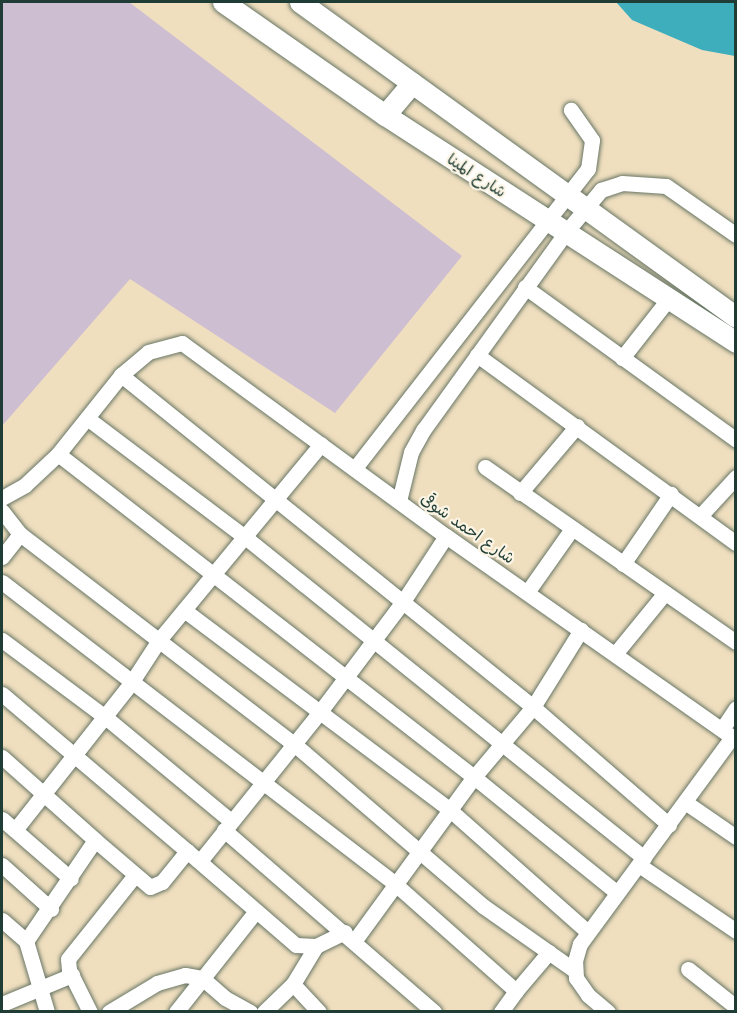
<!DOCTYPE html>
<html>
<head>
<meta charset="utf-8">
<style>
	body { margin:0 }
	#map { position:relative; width:737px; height:1013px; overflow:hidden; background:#f0dfbf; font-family:Mali,"Playpen Sans Arabic",sans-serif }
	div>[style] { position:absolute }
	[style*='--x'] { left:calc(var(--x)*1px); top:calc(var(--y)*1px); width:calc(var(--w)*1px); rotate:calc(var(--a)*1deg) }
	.industrial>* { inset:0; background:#cebed1 }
	.water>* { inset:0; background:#3eadbc }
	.roads { filter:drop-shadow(0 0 2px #687665) drop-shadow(0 0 2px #687665) }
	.minor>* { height:15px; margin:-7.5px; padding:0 7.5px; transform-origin:7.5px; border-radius:7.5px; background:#fff }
	.secondary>* { height:21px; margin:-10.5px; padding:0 10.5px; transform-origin:10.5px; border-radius:10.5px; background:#fff }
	span { translate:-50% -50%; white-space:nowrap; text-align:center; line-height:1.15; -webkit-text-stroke:4.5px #fcf5e5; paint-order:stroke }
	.street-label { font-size:16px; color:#1f3d34 }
	.frame { position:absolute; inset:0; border:3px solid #1f3d34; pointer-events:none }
</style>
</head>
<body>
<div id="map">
	<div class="industrial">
		<i style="clip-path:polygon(2px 2px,129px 2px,462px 256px,335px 413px,130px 279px,2px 426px)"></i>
	</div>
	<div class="water">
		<i style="clip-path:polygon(616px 2px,735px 2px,735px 56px,702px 50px,632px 20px)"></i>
	</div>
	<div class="roads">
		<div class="minor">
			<i style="--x:525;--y:287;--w:261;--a:35.9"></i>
			<i style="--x:477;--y:355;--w:320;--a:36"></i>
			<i style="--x:622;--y:358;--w:78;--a:-51.8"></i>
			<i style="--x:121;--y:375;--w:529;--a:38.86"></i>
			<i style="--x:533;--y:707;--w:180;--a:40.9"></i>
			<i style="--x:87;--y:418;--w:198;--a:37"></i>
			<i style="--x:245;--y:537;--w:512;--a:38.82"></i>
			<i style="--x:58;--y:454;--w:527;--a:37.83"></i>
			<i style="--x:474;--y:777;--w:184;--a:39"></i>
			<i style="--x:485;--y:467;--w:306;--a:34.9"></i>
			<i style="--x:355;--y:468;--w:379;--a:-52.1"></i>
			<i style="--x:588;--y:169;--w:29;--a:-82"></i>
			<i style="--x:592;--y:140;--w:37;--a:-125"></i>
			<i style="--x:520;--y:493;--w:88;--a:-49.6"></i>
			<i style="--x:2;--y:498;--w:26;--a:-29"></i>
			<i style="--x:25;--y:485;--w:45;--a:-43.2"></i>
			<i style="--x:58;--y:454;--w:101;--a:-51.4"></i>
			<i style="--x:121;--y:375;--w:35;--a:-40"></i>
			<i style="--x:148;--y:352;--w:35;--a:-15"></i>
			<i style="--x:182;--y:343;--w:327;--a:36.2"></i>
			<i style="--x:446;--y:536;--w:355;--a:35.1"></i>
			<i style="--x:399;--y:501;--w:50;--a:-76.2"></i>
			<i style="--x:411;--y:452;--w:26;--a:-61"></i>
			<i style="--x:424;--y:429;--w:243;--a:-54.2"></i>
			<i style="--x:566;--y:232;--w:55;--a:-50.2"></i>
			<i style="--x:601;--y:190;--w:22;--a:-18"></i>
			<i style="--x:622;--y:183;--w:44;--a:3.9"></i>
			<i style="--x:666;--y:186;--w:85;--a:35"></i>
			<i style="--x:2;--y:511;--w:29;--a:52"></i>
			<i style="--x:20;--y:534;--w:345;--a:37.5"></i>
			<i style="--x:294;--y:744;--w:249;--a:40.6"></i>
			<i style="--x:483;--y:906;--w:111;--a:35.1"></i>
			<i style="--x:701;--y:515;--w:52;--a:-47.4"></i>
			<i style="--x:2;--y:557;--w:29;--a:-52"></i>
			<i style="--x:623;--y:564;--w:85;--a:-55.6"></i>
			<i style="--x:2;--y:582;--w:494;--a:37.5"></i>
			<i style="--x:394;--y:883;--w:163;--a:41.5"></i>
			<i style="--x:516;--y:991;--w:26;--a:126"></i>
			<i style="--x:528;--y:591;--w:75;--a:-54.8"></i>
			<i style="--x:184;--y:610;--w:333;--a:36.9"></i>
			<i style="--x:450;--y:810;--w:183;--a:41.5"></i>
			<i style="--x:2;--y:640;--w:127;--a:36.7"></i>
			<i style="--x:104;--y:716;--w:165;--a:39.6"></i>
			<i style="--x:615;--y:654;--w:79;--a:-50.7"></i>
			<i style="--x:2;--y:694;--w:243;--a:40.3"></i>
			<i style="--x:722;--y:729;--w:25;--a:-56"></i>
			<i style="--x:2;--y:757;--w:125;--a:41.7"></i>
			<i style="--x:95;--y:840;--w:122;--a:124.3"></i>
			<i style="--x:685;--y:802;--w:62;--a:34.5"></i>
			<i style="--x:2;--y:819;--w:91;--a:41"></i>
			<i style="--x:15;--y:830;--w:187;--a:-51.7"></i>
			<i style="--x:131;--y:683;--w:51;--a:-56.9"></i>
			<i style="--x:159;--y:640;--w:254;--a:-50.4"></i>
			<i style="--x:224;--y:830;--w:278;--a:40.9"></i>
			<i style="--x:95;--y:840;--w:72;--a:40.5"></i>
			<i style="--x:150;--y:887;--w:13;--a:-23"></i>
			<i style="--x:162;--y:882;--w:40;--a:-51"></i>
			<i style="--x:187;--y:851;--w:144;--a:40.8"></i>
			<i style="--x:296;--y:945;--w:20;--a:3"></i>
			<i style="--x:316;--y:946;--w:32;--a:-26"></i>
			<i style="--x:200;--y:861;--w:190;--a:-51.2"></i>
			<i style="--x:319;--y:713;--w:138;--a:-53"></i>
			<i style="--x:402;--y:603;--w:80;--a:-56.7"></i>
			<i style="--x:2;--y:865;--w:66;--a:41.9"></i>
			<i style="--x:639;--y:865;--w:117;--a:34.2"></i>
			<i style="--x:2;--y:920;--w:32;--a:41"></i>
			<i style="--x:26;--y:941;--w:74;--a:73.5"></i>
			<i style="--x:355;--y:940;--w:202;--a:-53.9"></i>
			<i style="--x:474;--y:777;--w:92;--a:-49.9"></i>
			<i style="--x:533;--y:707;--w:91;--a:-58.1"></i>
			<i style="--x:688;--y:969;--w:61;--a:38.4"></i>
			<i style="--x:293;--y:984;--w:44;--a:-58.8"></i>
			<i style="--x:516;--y:991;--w:51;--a:-49.8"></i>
			<i style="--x:2;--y:1004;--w:76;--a:-22.5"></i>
			<i style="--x:90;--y:1012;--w:47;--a:-116.6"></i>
			<i style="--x:69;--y:970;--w:11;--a:-95"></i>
			<i style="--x:68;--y:959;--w:107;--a:-51.4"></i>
			<i style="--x:109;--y:1012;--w:56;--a:-31.1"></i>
			<i style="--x:157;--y:983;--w:29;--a:-16"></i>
			<i style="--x:185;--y:975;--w:17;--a:10"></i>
			<i style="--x:202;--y:978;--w:30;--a:41"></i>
			<i style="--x:225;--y:998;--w:29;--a:29"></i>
			<i style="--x:176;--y:1012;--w:129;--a:-51.6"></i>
			<i style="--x:264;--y:1012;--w:40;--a:-44"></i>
			<i style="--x:293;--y:984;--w:38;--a:47"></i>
			<i style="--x:608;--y:1012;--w:26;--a:-140"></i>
			<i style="--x:588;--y:995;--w:21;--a:-125"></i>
			<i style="--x:576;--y:978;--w:17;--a:-93"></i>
			<i style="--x:575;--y:961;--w:18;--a:-74"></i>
			<i style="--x:580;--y:944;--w:257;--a:-53.7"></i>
		</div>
		<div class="secondary">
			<i style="--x:223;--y:2;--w:198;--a:34.9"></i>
			<i style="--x:385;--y:115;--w:418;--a:32.9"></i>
			<i style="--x:300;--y:2;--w:538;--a:35.85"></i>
			<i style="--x:385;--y:115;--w:42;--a:-49.8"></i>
		</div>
	</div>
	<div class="street-label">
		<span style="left:477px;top:175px;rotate:33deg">شارع المينا</span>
		<span style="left:468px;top:528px;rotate:35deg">شارع احمد شوقى</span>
	</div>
	<div class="frame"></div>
</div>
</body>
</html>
